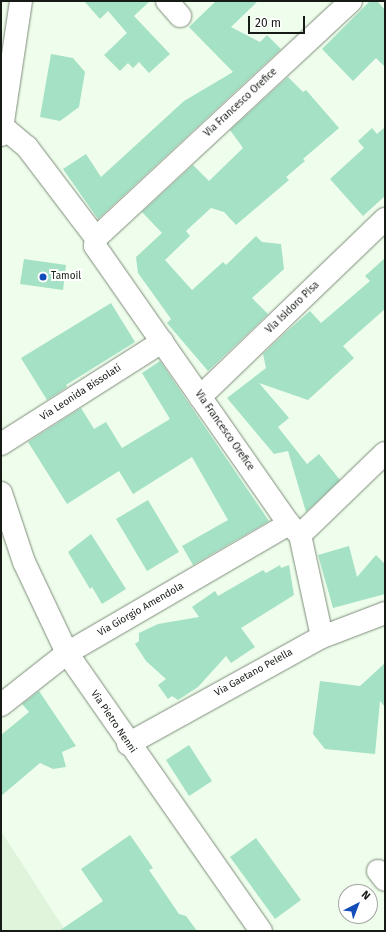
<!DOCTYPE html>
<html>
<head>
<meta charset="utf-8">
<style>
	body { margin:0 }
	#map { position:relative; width:386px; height:932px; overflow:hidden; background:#effeec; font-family:"Fira Sans",sans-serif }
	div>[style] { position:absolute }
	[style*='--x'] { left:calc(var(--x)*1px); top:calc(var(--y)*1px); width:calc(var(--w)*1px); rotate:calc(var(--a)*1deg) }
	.built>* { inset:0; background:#e0f4dc }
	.building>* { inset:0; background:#a4e1c5 }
	.roads { filter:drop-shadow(0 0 1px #7e8b7b) drop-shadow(0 0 1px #7e8b7b) }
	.minor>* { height:22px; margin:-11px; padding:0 11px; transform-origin:11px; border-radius:11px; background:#fff }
	.dots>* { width:11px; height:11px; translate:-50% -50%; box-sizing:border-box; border:2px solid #fff; border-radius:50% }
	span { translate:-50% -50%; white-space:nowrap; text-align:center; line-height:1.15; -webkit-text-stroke:4px #fff; paint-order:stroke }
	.street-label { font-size:10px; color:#161c15 }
	.poi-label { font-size:10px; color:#161c15 }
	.left { translate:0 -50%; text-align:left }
	.frame { position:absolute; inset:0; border:2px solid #161c15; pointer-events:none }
	.north { position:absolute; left:338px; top:884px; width:40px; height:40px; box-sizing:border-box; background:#fff; border:1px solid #a2a4a1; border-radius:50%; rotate:42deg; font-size:11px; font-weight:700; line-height:16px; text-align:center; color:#161c15 }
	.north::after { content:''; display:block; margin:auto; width:14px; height:18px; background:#124db9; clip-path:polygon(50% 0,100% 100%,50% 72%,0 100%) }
	.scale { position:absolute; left:248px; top:16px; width:57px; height:18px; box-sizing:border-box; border:2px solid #161c15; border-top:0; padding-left:5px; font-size:12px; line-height:14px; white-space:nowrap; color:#161c15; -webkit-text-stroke:3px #fff; paint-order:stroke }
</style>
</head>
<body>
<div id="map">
	<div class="built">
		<i style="clip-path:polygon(1px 831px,63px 927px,67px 931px,1px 931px)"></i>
	</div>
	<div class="building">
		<i style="clip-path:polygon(84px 1px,150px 1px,134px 16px,170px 54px,149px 73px,139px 62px,133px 68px,128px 63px,120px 71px,104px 55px,127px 33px,108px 11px,100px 19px)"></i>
		<i style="clip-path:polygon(216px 1px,258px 1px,231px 27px,260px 42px,267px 35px,281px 49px,98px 219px,63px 169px,86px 154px,101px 177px,184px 101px,233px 72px,189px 27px)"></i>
		<i style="clip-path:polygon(370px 1px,377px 1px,385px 10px,385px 67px,376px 58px,353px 81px,322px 49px)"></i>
		<i style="clip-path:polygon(51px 54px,73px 58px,85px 72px,79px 107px,60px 121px,40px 117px)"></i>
		<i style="clip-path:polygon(288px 77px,303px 92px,306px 90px,339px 128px,303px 159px,305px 161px,286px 177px,289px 180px,236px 225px,224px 212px,211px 208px,186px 231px,190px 236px,165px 260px,192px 290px,223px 262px,226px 265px,256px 236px,262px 242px,281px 244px,284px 269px,252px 298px,268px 314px,208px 371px,167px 323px,171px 319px,138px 273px,136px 257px,162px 233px,142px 212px,193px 165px,209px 181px,243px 148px,230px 130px)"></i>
		<i style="clip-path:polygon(385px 127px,385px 196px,363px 216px,330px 179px,364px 148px,358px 141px,372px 128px,377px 134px)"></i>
		<i style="clip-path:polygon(385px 258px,385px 309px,343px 346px,354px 358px,308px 400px,259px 383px,289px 418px,278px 427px,307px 464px,319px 454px,340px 480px,306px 512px,288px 451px,274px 454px,227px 398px,266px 368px,263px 354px,285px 333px,310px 311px,321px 323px,370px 281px,365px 276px)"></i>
		<i style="clip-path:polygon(24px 259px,66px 265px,63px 290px,20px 284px)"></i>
		<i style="clip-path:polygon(111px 303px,135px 342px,66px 385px,67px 387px,47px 400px,21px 358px)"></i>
		<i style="clip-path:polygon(160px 361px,269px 521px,193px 565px,182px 546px,228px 520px,192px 457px,133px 494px,119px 471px,67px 504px,28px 442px,81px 408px,94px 429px,106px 422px,122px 448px,170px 419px,142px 373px)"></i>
		<i style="clip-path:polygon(148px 500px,179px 552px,147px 571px,116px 519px)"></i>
		<i style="clip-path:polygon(91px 534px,126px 589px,102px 604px,92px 587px,90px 589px,68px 552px)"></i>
		<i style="clip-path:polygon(349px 546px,357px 577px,376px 555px,385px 564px,385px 594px,333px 608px,318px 555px)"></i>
		<i style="clip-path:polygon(280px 565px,281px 568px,289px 565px,294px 595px,241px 628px,255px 647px,231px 663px,226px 656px,198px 687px,178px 700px,172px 696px,168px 699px,158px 685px,166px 679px,146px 661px,135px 644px,139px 641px,139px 633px,158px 624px,199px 617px,192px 607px,215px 591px,218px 596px,263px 570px,266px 573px)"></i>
		<i style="clip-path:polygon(385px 663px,385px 707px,380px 701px,375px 754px,325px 749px,313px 734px,320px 681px,360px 686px)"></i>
		<i style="clip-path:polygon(39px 691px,76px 746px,62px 752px,66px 767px,53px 769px,40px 763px,1px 796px,1px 735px,29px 712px,22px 704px)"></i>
		<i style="clip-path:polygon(189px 745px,212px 781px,189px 796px,166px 760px)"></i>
		<i style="clip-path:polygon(130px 835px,153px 868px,149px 870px,179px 914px,186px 916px,197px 931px,59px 931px,103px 901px,81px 869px)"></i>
		<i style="clip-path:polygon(256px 838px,301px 900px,275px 919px,230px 857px)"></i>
	</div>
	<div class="roads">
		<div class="minor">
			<i style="--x:167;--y:1;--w:20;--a:49"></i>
			<i style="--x:3;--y:127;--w:31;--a:40"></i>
			<i style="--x:27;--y:147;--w:114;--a:52.8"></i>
			<i style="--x:96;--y:238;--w:8;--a:97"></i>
			<i style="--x:95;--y:246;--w:339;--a:55.1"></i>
			<i style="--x:289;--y:524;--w:16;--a:45"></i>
			<i style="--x:300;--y:535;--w:104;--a:77.8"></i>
			<i style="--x:1;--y:135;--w:135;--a:-81.5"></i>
			<i style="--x:96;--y:238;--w:348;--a:-42.9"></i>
			<i style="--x:200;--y:397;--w:257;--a:-43.9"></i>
			<i style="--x:1;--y:444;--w:191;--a:-32.4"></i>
			<i style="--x:1;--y:493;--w:73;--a:71.6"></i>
			<i style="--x:24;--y:562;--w:101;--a:64.7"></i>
			<i style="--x:67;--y:653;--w:339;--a:55.1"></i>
			<i style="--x:300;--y:535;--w:118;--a:-44"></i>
			<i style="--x:1;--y:705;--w:84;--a:-38.2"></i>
			<i style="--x:67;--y:653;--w:257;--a:-30.2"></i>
			<i style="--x:128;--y:744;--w:222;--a:-28.9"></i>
			<i style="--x:322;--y:637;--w:67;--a:-20.9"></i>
			<i style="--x:378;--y:871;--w:11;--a:52"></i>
		</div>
	</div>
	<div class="dots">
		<i style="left:43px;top:277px;background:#124db9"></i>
	</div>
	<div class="street-label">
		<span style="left:241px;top:103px;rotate:-43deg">Via Francesco Orefice</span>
		<span style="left:293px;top:308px;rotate:-44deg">Via Isidoro Pisa</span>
		<span style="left:81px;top:393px;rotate:-33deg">Via Leonida Bissolati</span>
		<span style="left:224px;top:431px;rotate:55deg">Via Francesco Orefice</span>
		<span style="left:141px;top:610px;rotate:-30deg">Via Giorgio Amendola</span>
		<span style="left:254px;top:673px;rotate:-29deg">Via Gaetano Pelella</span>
		<span style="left:113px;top:722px;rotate:56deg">Via Pietro Nenni</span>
	</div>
	<div class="poi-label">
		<span class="left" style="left:51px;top:277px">Tamoil</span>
	</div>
	<div class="frame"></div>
	<div class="north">N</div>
	<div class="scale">20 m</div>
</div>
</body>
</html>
